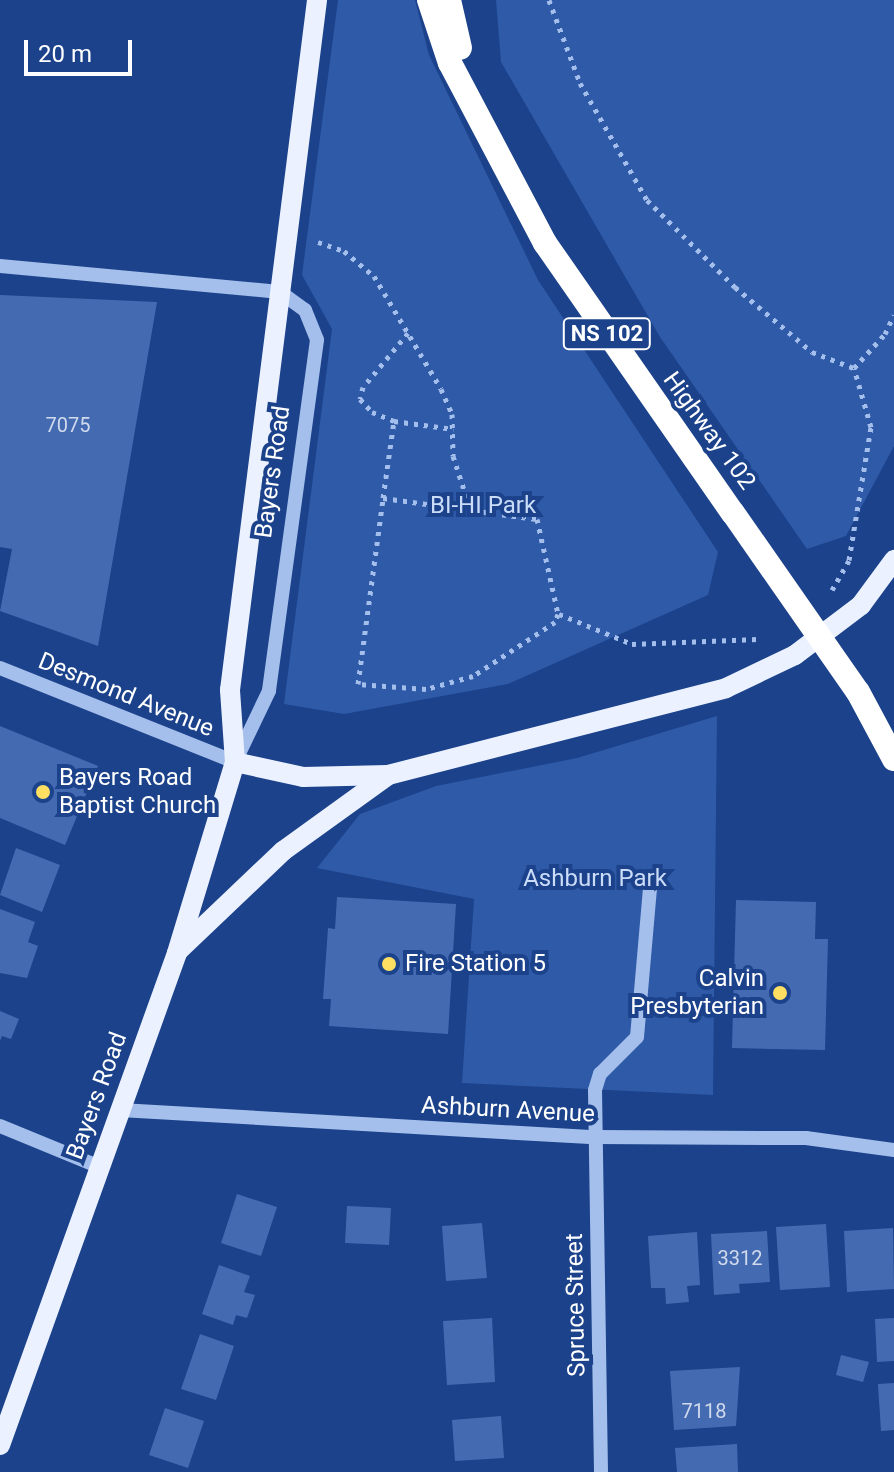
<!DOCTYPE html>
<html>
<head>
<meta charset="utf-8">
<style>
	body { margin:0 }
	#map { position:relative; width:894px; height:1472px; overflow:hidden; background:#1b428a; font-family:Roboto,sans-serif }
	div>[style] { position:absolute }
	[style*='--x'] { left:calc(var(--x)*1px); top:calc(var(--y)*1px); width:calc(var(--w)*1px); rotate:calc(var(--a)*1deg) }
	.green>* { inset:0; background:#2e5aa8 }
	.building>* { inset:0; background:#446bb2 }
	.path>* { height:5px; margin-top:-2.5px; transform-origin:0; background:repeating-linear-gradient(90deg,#a5bfed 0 4px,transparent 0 10px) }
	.minor>* { height:14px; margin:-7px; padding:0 7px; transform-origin:7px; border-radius:7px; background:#a5bfed }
	.major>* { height:20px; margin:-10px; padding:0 10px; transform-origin:10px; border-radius:10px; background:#ebf1ff }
	.highway>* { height:24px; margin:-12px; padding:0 12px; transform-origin:12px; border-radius:12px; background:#fff }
	.highway-bridge>* { height:24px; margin:-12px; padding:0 12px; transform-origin:12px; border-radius:12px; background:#fff }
	.dots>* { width:22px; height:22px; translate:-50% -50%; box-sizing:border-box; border:4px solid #1b428a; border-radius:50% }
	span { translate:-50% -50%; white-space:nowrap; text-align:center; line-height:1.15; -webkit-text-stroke:8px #1b428a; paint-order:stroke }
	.number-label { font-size:20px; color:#d0daec }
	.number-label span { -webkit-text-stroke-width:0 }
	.shield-label span { padding:2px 6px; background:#1b428a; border:2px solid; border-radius:6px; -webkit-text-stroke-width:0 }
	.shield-label { font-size:22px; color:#fff; font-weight:700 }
	.street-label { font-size:24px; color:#fff }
	.park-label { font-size:24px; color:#cbdcf9 }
	.poi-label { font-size:24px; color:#fff }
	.left { translate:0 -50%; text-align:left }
	.right { translate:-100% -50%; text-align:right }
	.scale { position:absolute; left:24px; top:40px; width:108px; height:36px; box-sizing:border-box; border:4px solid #fff; border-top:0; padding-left:10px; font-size:24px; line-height:28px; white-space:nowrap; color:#fff; -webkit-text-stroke:6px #1b428a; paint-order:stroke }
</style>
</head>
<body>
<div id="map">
	<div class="green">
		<i style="clip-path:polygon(338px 0,415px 0,429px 55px,538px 280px,718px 552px,708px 595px,508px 684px,344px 714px,284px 704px,332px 329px,302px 275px)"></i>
		<i style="clip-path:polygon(496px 0,894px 0,894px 446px,846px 536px,807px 549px,660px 337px,501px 62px)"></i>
		<i style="clip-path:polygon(717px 716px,713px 1095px,462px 1083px,474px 899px,317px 868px,360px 814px,436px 786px,577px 758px)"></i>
	</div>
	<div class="building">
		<i style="clip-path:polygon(0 295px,157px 302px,98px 646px,0 611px,12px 549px,0 547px)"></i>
		<i style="clip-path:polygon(0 726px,98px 766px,65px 845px,0 818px)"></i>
		<i style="clip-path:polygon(16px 848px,60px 865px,42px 912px,0 895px)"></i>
		<i style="clip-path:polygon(337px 897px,456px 904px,448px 1034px,329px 1026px,331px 999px,323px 999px,328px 928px,335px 929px)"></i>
		<i style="clip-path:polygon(736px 900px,816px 902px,815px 939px,828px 939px,825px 1050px,732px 1048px)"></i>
		<i style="clip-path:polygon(0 909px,35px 922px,28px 942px,38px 946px,27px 978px,0 973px)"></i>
		<i style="clip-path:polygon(0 1011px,19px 1019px,11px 1039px,2px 1036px,0 1041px)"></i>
		<i style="clip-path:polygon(237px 1194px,277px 1207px,261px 1256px,221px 1243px)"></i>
		<i style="clip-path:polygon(347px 1206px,391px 1208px,389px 1245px,345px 1243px)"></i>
		<i style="clip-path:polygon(482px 1223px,487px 1278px,446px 1281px,442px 1226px)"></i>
		<i style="clip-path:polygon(826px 1224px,830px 1287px,780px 1290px,776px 1227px)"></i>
		<i style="clip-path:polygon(893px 1228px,894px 1289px,847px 1292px,844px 1231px)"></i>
		<i style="clip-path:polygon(767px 1231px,770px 1282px,739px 1284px,740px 1293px,714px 1295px,711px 1234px)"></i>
		<i style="clip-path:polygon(697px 1232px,700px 1285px,687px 1286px,689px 1302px,666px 1304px,665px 1288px,651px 1288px,648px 1236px)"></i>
		<i style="clip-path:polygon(219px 1265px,250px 1276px,244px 1292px,255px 1295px,247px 1318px,236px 1315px,233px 1325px,202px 1314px)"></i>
		<i style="clip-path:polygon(492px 1318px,495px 1382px,447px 1385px,443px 1321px)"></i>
		<i style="clip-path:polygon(894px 1318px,894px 1361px,877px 1362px,875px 1319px)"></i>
		<i style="clip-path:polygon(200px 1334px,234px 1346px,216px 1400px,181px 1389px)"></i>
		<i style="clip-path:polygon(841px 1355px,869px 1362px,863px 1382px,836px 1375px)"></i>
		<i style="clip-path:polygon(740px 1367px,736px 1426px,674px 1430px,670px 1371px)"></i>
		<i style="clip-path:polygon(894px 1383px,894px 1430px,881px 1431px,878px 1384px)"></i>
		<i style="clip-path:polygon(165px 1408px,204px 1421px,188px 1468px,149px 1455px)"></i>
		<i style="clip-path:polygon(501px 1416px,504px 1458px,455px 1461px,452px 1420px)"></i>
		<i style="clip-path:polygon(737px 1444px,738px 1472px,677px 1472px,675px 1448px)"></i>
	</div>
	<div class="path">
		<i style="--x:549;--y:0;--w:89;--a:69.5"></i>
		<i style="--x:580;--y:83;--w:135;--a:60.2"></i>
		<i style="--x:647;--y:200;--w:124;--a:44.7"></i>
		<i style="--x:735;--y:287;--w:101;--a:40.2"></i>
		<i style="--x:812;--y:352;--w:45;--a:20.9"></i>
		<i style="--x:854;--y:368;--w:46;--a:-47.6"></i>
		<i style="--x:885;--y:334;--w:21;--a:-65"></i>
		<i style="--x:318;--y:242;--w:28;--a:19"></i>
		<i style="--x:344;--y:251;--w:39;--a:40"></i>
		<i style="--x:374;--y:276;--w:131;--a:59.3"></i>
		<i style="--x:441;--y:389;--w:27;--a:66"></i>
		<i style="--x:452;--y:414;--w:42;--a:88.6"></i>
		<i style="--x:453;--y:456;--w:55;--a:71.9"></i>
		<i style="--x:408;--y:333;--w:70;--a:129.8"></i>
		<i style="--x:363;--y:387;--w:12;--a:104"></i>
		<i style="--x:360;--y:399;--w:18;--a:47"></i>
		<i style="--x:372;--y:412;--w:24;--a:22"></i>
		<i style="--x:394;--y:421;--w:60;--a:7.7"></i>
		<i style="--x:383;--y:498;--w:155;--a:7.8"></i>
		<i style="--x:537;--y:519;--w:97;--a:77.5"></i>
		<i style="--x:558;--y:614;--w:9;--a:111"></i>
		<i style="--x:555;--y:622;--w:98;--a:146.6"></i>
		<i style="--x:473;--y:676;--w:49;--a:164.5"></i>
		<i style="--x:426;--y:689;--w:68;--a:-175.8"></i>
		<i style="--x:358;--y:684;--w:188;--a:-82.3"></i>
		<i style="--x:383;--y:498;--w:78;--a:-81.9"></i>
		<i style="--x:832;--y:590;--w:34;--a:-60"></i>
		<i style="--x:849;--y:560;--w:135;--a:-80.6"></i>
		<i style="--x:871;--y:427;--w:61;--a:-106.1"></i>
		<i style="--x:559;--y:614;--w:79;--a:22.3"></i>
		<i style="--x:632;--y:644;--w:126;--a:-2.3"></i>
	</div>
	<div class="minor">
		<i style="--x:0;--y:266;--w:281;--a:5.3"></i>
		<i style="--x:280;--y:292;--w:31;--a:36"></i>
		<i style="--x:305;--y:310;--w:32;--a:68"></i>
		<i style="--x:317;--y:340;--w:354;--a:97.8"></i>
		<i style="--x:269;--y:691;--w:79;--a:115.6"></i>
		<i style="--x:235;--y:762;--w:253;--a:-158.2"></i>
		<i style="--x:120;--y:1110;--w:475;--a:3.3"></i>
		<i style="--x:594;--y:1137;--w:212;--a:0.3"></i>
		<i style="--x:806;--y:1138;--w:89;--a:7.8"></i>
		<i style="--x:0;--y:1126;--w:108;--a:22.3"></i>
		<i style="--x:601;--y:1472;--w:382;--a:-90.9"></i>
		<i style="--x:595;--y:1090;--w:17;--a:-73"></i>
		<i style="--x:600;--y:1074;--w:52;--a:-45"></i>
		<i style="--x:637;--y:1037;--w:161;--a:-85"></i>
	</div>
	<div class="major">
		<i style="--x:235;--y:762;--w:70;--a:12.4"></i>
		<i style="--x:303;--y:777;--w:85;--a:-1.3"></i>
		<i style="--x:388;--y:775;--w:349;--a:-14.4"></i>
		<i style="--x:726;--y:688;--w:76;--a:-25.6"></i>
		<i style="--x:795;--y:655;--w:83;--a:-37.1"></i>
		<i style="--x:861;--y:605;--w:56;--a:-53.7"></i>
		<i style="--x:179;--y:950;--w:144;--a:-43.6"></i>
		<i style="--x:283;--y:851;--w:128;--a:-35.8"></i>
		<i style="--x:0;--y:1445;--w:523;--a:-70.21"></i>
		<i style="--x:177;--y:953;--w:200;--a:-73.1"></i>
		<i style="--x:235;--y:762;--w:72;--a:-94"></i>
		<i style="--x:230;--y:690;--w:695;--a:-82.81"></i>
	</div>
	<div class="highway">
		<i style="--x:429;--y:0;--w:66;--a:71.6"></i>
		<i style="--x:450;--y:63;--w:204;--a:62.2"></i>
		<i style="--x:545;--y:243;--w:329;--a:55.2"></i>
		<i style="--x:449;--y:0;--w:49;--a:77.1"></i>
		<i style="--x:858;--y:692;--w:76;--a:61.8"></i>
	</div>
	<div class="highway-bridge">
		<i style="--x:733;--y:513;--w:218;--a:55.1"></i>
	</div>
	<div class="dots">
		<i style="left:43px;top:792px;background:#fedf62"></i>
		<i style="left:389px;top:964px;background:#fedf62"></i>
		<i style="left:780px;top:993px;background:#fedf62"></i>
	</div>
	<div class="number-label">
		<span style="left:68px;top:425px">7075</span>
		<span style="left:740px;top:1258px">3312</span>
		<span style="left:704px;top:1411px">7118</span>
	</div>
	<div class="shield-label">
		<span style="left:607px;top:334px">NS 102</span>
	</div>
	<div class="street-label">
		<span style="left:709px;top:431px;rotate:54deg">Highway 102</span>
		<span style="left:273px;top:472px;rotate:-82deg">Bayers Road</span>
		<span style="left:126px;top:695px;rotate:22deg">Desmond Avenue</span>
		<span style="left:97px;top:1096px;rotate:-70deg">Bayers Road</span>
		<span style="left:508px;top:1110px;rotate:3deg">Ashburn Avenue</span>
		<span style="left:576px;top:1305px;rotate:-91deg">Spruce Street</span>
	</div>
	<div class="park-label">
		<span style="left:483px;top:506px">BI-HI Park</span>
		<span style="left:595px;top:879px">Ashburn Park</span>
	</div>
	<div class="poi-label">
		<span class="left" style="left:59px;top:792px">Bayers Road<br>Baptist Church</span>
		<span class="left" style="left:405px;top:964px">Fire Station 5</span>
		<span class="right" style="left:764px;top:993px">Calvin<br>Presbyterian</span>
	</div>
	<div class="scale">20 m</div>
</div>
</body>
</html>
